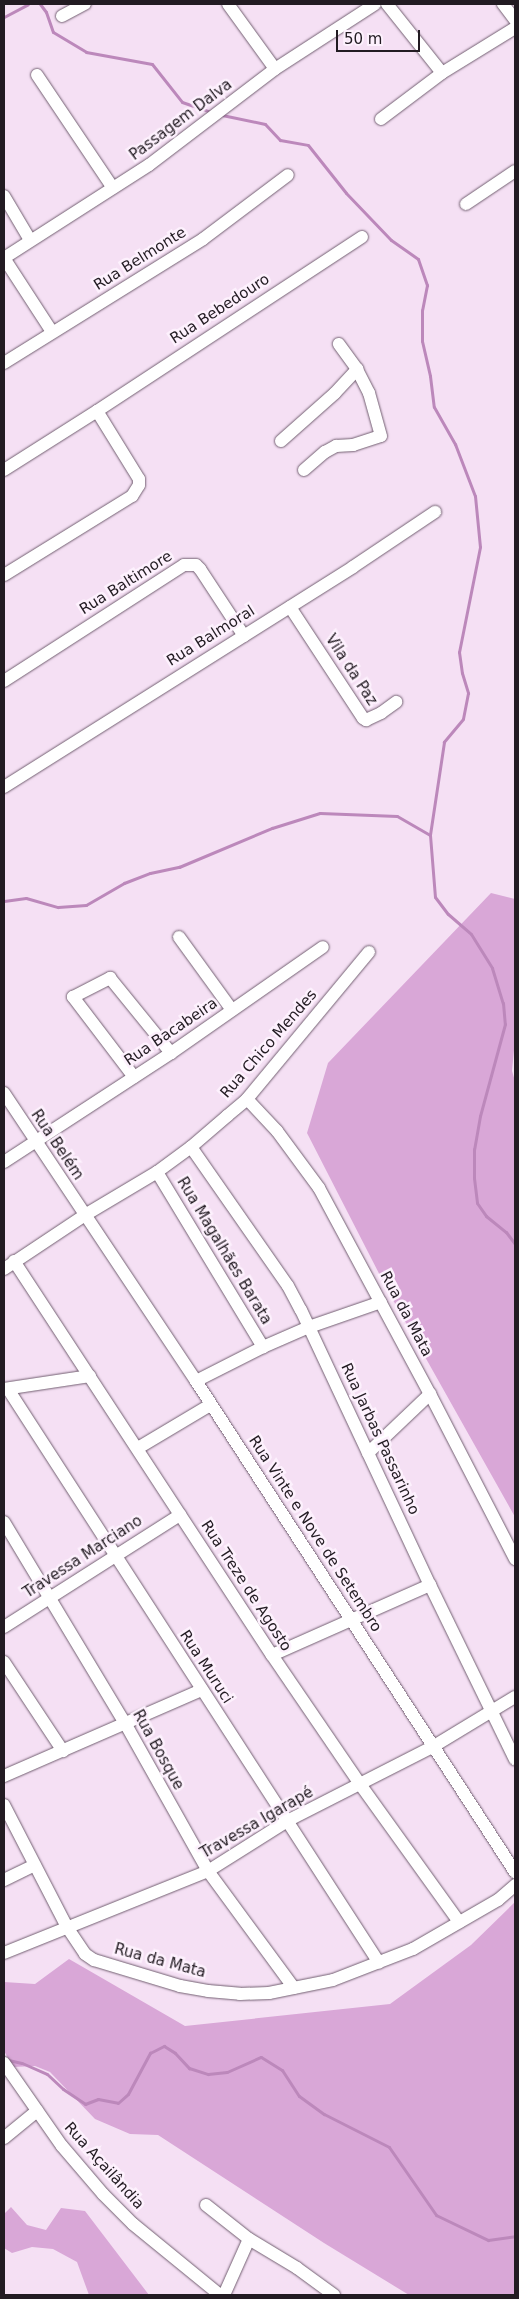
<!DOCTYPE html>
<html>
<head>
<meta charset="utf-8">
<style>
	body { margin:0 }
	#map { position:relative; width:519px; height:2299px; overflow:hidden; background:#f5e0f4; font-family:"DejaVu Sans",sans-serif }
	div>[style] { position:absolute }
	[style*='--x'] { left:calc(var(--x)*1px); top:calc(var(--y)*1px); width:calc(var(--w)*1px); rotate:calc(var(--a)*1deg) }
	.green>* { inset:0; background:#d9a7d7 }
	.stream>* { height:3px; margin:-1.5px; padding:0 1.5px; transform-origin:1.5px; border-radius:1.5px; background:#bc88bb }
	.roads { filter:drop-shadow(0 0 1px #725f71) drop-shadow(0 0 1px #725f71) }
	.minor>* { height:12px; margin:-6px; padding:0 6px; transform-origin:6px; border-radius:6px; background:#fff }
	span { translate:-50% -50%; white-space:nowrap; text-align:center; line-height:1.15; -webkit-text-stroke:5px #fdf1fd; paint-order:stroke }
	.street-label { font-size:15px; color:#221b22 }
	.frame { position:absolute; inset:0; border:5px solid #221b22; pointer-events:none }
	.scale { position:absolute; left:336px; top:30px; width:84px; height:22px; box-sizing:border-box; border:2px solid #221b22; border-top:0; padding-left:6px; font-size:15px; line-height:18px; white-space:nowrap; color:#221b22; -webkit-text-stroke:4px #fdf1fd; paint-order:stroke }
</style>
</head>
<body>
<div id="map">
	<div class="green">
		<i style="clip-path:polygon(491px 893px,515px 899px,515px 1040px,512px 1071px,515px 1081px,515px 1517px,388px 1291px,307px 1133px,328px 1063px)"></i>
		<i style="clip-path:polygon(515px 1902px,515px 2295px,409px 2295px,324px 2243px,158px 2135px,130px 2134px,95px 2119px,50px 2072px,35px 2066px,13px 2067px,4px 2051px,4px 1982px,35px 1984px,69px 1959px,185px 2026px,390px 2004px,471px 1945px)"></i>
		<i style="clip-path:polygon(11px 2207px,27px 2225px,46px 2230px,61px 2208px,85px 2211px,149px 2295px,89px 2295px,77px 2262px,53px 2249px,32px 2247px,12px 2253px,4px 2248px,4px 2214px)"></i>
	</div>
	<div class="stream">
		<i style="--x:40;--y:4;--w:10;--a:53"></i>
		<i style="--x:46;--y:12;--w:21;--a:71"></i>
		<i style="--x:53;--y:32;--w:39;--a:31"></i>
		<i style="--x:86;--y:52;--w:67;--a:10.3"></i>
		<i style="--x:152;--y:64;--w:48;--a:51.7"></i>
		<i style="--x:182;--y:102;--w:31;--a:19"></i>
		<i style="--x:4;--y:17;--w:27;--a:-28"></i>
		<i style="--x:222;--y:115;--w:44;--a:11.8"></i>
		<i style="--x:265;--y:124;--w:22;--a:47"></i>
		<i style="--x:280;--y:140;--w:28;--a:10"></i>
		<i style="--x:308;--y:145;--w:61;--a:51.6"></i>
		<i style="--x:346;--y:193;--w:65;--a:46.2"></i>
		<i style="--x:391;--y:240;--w:33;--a:35"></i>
		<i style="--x:418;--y:259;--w:28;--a:71"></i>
		<i style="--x:427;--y:285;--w:25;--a:101"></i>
		<i style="--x:422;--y:310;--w:31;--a:90"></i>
		<i style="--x:422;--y:341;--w:36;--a:77"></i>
		<i style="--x:430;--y:376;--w:31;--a:83"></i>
		<i style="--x:434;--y:407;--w:43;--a:60.4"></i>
		<i style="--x:455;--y:444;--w:56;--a:69"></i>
		<i style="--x:475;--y:496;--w:51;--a:84.4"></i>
		<i style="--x:480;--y:547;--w:107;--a:101.3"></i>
		<i style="--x:459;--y:652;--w:21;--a:82"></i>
		<i style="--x:462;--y:673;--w:21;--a:73"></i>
		<i style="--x:468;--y:693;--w:26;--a:101"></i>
		<i style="--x:463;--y:719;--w:30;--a:130"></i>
		<i style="--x:444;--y:742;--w:94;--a:98.6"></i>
		<i style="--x:430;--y:835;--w:62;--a:85.4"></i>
		<i style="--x:435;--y:897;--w:21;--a:53"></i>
		<i style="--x:448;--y:914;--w:30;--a:41"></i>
		<i style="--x:471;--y:934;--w:40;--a:58"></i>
		<i style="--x:492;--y:968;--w:37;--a:73"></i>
		<i style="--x:503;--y:1003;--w:21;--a:85"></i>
		<i style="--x:505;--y:1024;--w:95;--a:105.2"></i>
		<i style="--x:480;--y:1116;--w:34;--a:100"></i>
		<i style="--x:474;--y:1149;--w:29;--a:90"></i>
		<i style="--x:474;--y:1178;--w:25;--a:83"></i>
		<i style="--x:477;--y:1203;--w:16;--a:55"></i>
		<i style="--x:486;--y:1216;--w:26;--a:39"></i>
		<i style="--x:506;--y:1232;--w:15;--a:53"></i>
		<i style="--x:4;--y:901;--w:22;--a:-8"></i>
		<i style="--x:26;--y:898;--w:33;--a:16"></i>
		<i style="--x:58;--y:907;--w:28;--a:-4"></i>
		<i style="--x:86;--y:905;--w:44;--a:-30.1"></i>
		<i style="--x:124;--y:883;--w:28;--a:-21"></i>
		<i style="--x:150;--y:873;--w:30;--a:-12"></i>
		<i style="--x:179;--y:867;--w:101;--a:-22.8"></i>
		<i style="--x:272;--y:828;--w:50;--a:-17.4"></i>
		<i style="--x:320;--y:813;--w:77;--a:2.2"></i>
		<i style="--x:397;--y:816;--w:38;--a:30"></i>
		<i style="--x:4;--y:2059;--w:18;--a:13"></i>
		<i style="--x:22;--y:2063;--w:27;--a:24"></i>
		<i style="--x:47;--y:2074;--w:22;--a:43"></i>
		<i style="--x:63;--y:2089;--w:27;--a:34"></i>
		<i style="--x:85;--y:2104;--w:14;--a:-21"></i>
		<i style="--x:98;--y:2099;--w:20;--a:11"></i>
		<i style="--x:118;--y:2103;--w:13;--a:-42"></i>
		<i style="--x:128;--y:2094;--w:47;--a:-61.8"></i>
		<i style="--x:150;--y:2053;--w:16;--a:-27"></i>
		<i style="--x:164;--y:2046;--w:13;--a:32"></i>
		<i style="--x:175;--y:2053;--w:21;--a:47"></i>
		<i style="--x:189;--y:2068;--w:20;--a:18"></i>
		<i style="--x:208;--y:2074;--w:19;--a:-6"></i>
		<i style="--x:227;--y:2072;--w:37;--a:-24"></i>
		<i style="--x:261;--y:2057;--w:25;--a:32"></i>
		<i style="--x:282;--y:2070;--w:31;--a:57"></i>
		<i style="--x:299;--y:2096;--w:31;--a:36"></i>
		<i style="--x:324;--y:2114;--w:73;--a:26.9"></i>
		<i style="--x:389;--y:2147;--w:83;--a:55.3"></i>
		<i style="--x:436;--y:2215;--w:58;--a:25.7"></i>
		<i style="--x:488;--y:2240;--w:27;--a:-8"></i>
	</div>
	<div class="roads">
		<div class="minor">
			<i style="--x:228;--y:4;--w:80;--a:54.1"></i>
			<i style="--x:387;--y:4;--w:88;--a:51.4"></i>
			<i style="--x:503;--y:4;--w:20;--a:53"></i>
			<i style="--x:62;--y:16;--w:26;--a:-28"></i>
			<i style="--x:37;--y:75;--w:136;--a:56.1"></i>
			<i style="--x:381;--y:119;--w:76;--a:-37"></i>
			<i style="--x:442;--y:73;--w:86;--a:-31.7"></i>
			<i style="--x:4;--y:196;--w:51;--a:59.4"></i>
			<i style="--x:466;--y:204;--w:59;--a:-34"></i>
			<i style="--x:4;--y:258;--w:172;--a:-32.7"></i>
			<i style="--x:149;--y:165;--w:158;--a:-37.3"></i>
			<i style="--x:275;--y:69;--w:119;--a:-33"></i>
			<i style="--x:4;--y:258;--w:88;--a:57"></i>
			<i style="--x:4;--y:363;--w:234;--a:-31.9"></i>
			<i style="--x:203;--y:239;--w:106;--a:-37"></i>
			<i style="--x:97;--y:411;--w:317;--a:-33.3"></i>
			<i style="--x:281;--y:441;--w:72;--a:-41.6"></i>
			<i style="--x:335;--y:393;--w:33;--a:-47"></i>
			<i style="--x:4;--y:470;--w:110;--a:-32.4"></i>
			<i style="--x:97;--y:411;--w:80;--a:58.3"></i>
			<i style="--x:139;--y:479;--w:6;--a:90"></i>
			<i style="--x:139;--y:485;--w:13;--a:122"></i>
			<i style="--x:132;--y:496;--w:150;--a:148.3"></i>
			<i style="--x:304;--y:470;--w:28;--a:-41"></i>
			<i style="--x:325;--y:452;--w:13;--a:-29"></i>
			<i style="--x:336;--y:446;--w:17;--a:-3"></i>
			<i style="--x:353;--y:445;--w:29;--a:-18"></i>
			<i style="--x:381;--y:436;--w:45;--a:-105.6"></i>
			<i style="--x:369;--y:393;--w:27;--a:-117"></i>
			<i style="--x:357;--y:369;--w:31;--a:-126"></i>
			<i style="--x:290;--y:607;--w:133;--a:56.7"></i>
			<i style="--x:363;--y:718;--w:4;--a:34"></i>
			<i style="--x:366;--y:720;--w:17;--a:-25"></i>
			<i style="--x:381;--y:713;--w:19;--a:-36"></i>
			<i style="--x:4;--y:681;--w:214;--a:-32.8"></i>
			<i style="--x:184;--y:565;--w:12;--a:0"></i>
			<i style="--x:196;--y:565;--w:6;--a:45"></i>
			<i style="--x:200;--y:569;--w:80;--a:56.7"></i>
			<i style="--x:4;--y:787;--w:413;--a:-32.2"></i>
			<i style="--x:353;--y:567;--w:99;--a:-33.9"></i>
			<i style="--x:179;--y:937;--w:90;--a:54"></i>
			<i style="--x:134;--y:1077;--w:101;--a:-127.3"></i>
			<i style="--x:73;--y:997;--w:42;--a:-27.2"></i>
			<i style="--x:110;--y:978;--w:97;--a:50.9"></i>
			<i style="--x:4;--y:1093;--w:346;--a:56.3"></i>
			<i style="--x:196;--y:1381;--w:586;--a:56.99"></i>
			<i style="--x:247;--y:1099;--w:44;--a:46.8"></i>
			<i style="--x:277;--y:1131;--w:71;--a:53.6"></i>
			<i style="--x:319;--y:1188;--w:234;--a:61.7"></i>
			<i style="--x:430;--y:1394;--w:186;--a:62.7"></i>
			<i style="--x:191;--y:1147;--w:169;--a:55.1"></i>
			<i style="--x:288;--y:1286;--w:27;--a:62"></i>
			<i style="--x:301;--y:1310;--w:304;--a:64.9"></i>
			<i style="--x:430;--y:1585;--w:194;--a:64"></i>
			<i style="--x:4;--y:1162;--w:199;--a:-33.1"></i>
			<i style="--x:171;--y:1053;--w:185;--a:-34.9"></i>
			<i style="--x:157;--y:1172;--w:205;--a:58.8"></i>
			<i style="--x:14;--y:1261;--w:471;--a:56.8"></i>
			<i style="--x:272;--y:1655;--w:156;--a:55.7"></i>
			<i style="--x:360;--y:1784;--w:170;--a:54.3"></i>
			<i style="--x:4;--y:1269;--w:97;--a:-33.7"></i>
			<i style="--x:85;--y:1215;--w:84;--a:-30.8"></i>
			<i style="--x:157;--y:1172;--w:42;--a:-36.3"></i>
			<i style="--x:191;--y:1147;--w:48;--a:-40.7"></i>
			<i style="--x:227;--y:1116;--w:26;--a:-40"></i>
			<i style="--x:247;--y:1099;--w:191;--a:-50.3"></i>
			<i style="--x:196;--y:1381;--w:75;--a:-26.9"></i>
			<i style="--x:263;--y:1347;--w:50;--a:-23.5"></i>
			<i style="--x:309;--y:1327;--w:76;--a:-19.1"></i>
			<i style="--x:4;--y:1389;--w:87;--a:-8.6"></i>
			<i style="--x:8;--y:1389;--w:683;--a:57.12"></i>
			<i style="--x:138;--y:1448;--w:84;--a:-30.8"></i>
			<i style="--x:368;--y:1453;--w:86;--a:-43.6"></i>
			<i style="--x:4;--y:1522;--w:235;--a:59"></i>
			<i style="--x:125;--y:1723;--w:170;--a:60.7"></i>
			<i style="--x:208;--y:1871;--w:145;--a:53.7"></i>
			<i style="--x:4;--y:1627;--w:209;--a:-32.5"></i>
			<i style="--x:272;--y:1655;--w:173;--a:-23.9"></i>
			<i style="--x:4;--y:1662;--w:107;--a:56.5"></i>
			<i style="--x:4;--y:1776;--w:216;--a:-23.5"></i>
			<i style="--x:4;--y:1805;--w:137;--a:62.7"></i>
			<i style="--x:67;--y:1927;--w:32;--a:56"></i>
			<i style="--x:85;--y:1954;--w:11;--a:34"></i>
			<i style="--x:94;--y:1960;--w:90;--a:16.8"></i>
			<i style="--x:180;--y:1986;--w:28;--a:10"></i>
			<i style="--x:208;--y:1991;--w:32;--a:5"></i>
			<i style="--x:240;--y:1994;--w:29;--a:-2"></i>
			<i style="--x:269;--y:1993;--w:65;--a:-11.5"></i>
			<i style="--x:333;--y:1980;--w:86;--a:-21.2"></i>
			<i style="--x:413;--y:1949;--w:98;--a:-30"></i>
			<i style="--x:498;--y:1900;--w:23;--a:-41"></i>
			<i style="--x:4;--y:1880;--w:34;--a:-26"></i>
			<i style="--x:4;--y:1953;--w:220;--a:-21.9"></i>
			<i style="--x:208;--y:1871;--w:93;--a:-32.3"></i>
			<i style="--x:287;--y:1821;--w:165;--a:-27"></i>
			<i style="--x:434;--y:1746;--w:95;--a:-31.2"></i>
			<i style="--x:4;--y:2063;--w:101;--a:55.1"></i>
			<i style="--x:62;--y:2146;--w:63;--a:49.5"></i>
			<i style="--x:103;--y:2194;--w:42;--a:45"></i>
			<i style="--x:133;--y:2224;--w:112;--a:39.2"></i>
			<i style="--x:4;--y:2138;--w:43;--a:-39.3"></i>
			<i style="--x:206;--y:2205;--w:55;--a:38.3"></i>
			<i style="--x:249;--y:2239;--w:56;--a:31.1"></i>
			<i style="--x:297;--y:2268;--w:46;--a:36.1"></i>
			<i style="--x:224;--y:2295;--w:61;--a:-65.9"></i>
		</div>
	</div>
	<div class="street-label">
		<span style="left:181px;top:120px;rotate:-37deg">Passagem Dalva</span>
		<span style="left:140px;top:259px;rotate:-32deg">Rua Belmonte</span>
		<span style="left:220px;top:309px;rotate:-33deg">Rua Bebedouro</span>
		<span style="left:126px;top:583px;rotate:-32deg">Rua Baltimore</span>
		<span style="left:211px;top:636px;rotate:-32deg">Rua Balmoral</span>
		<span style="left:351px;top:670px;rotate:57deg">Vila da Paz</span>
		<span style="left:171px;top:1032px;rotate:-34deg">Rua Bacabeira</span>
		<span style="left:269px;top:1044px;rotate:-49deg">Rua Chico Mendes</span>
		<span style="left:57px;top:1145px;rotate:56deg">Rua Belém</span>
		<span style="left:224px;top:1251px;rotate:59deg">Rua Magalhães Barata</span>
		<span style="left:406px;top:1314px;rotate:62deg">Rua da Mata</span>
		<span style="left:380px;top:1439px;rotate:65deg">Rua Jarbas Passarinho</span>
		<span style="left:315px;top:1534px;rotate:57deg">Rua Vinte e Nove de Setembro</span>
		<span style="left:83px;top:1557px;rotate:-33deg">Travessa Marciano</span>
		<span style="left:246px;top:1586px;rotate:57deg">Rua Treze de Agosto</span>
		<span style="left:206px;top:1667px;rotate:57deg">Rua Muruci</span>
		<span style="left:158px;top:1750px;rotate:61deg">Rua Bosque</span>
		<span style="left:257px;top:1823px;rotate:-30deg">Travessa Igarapé</span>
		<span style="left:160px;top:1961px;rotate:15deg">Rua da Mata</span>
		<span style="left:104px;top:2166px;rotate:48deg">Rua Açailândia</span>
	</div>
	<div class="frame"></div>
	<div class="scale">50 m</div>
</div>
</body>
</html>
